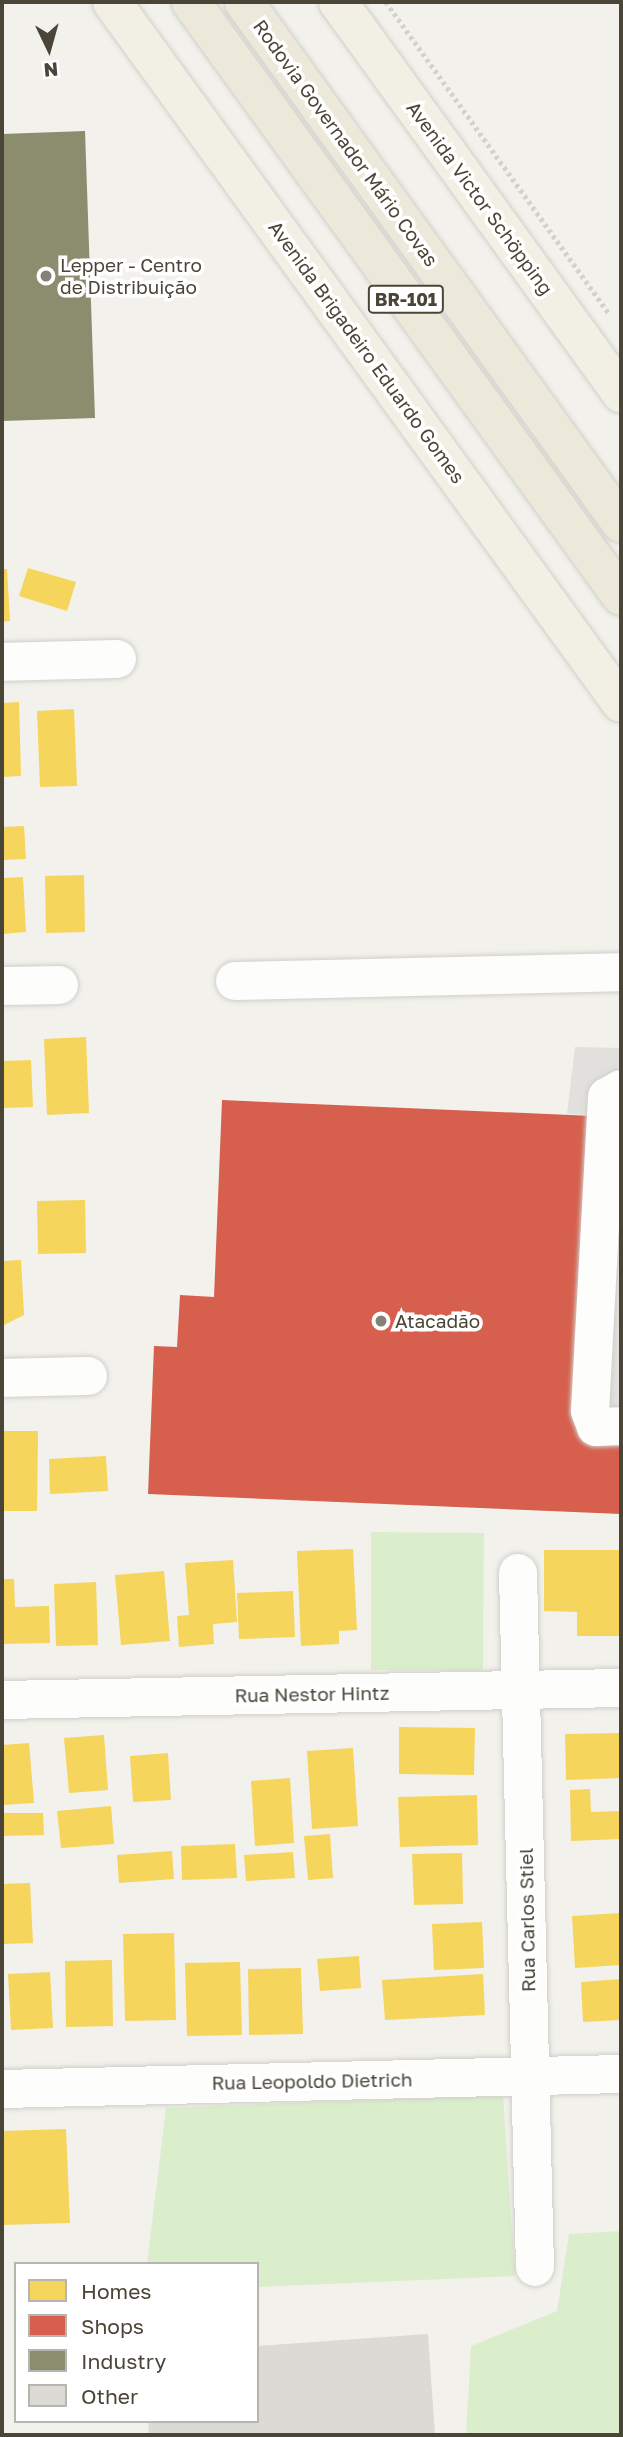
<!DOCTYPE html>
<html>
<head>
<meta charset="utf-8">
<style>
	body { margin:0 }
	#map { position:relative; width:623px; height:2437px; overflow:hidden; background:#f2f1ec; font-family:"Golos Text",sans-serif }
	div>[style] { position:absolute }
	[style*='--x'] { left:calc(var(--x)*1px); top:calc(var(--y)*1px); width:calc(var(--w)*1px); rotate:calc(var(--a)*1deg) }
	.green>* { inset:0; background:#dbeecc }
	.parking>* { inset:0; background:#e2e0dc }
	.homes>* { inset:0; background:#f6d55c }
	.shops>* { inset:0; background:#d6604d }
	.industry>* { inset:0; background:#8c8c6e }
	.building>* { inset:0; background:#dcdad4 }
	.path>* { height:4.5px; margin-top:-2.25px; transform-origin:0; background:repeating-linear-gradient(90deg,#d2d1ca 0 3.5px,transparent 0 7px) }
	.roads { filter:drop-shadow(0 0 2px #d0cfc9) drop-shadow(0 0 2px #d0cfc9) }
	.minor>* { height:38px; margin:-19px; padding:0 19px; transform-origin:19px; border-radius:19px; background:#fdfdfc }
	.major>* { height:38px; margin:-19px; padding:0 19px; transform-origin:19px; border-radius:19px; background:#f2f0e4 }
	.highway>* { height:38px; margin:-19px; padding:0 19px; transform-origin:19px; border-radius:19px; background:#ede9da }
	.dots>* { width:19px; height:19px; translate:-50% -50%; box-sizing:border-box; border:4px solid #fff; border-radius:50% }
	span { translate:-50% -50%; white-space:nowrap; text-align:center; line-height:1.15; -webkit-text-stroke:7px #fff; paint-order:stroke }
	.shield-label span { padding:2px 5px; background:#fff; border:2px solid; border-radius:5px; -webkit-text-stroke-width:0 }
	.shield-label { font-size:18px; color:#4a4537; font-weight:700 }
	.street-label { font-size:19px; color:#4a4537 }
	.poi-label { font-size:19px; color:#4a4537 }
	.left { translate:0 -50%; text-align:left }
	.frame { position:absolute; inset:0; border:4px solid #4a4537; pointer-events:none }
	.legend { position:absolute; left:14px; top:2262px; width:245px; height:161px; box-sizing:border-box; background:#fff; border:2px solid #b7b5af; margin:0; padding:9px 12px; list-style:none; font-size:21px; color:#4a4537 }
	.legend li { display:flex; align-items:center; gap:14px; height:35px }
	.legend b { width:35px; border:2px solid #b7b5af }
	.north { position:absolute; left:14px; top:14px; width:70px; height:70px; -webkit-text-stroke:5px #fff; paint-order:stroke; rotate:175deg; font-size:19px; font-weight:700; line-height:28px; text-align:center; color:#4a4537 }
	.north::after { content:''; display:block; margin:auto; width:24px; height:32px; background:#4a4537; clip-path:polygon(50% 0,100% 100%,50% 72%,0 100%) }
</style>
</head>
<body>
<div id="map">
	<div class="green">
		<i style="clip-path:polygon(371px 1532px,484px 1533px,483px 1670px,371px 1670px)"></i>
		<i style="clip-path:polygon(503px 2095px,515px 2276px,257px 2287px,257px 2264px,147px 2264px,166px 2108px)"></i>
		<i style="clip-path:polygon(621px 2231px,621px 2435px,466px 2435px,471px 2346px,557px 2311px,569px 2234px)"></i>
	</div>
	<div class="parking">
		<i style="clip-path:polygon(575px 1047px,621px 1048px,621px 1439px,579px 1437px,592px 1115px,567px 1114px)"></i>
	</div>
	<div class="homes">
		<i style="clip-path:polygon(28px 568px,76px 582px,67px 611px,19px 596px)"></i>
		<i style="clip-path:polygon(2px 569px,7px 569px,10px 621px,2px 622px)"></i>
		<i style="clip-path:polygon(19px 702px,21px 776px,2px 777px,2px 703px)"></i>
		<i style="clip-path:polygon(74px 709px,77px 786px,40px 787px,37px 711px)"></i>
		<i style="clip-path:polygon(24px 826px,26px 859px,2px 860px,2px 827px)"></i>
		<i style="clip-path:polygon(84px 875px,85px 932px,46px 933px,45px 876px)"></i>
		<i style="clip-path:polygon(23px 877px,26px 932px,2px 934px,2px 878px)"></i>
		<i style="clip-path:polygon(86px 1037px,89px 1113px,47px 1115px,44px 1039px)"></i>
		<i style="clip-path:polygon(31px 1060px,33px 1107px,2px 1108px,2px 1061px)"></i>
		<i style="clip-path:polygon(85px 1200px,86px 1253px,38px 1254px,37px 1201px)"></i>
		<i style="clip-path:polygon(21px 1260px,24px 1315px,2px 1326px,2px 1261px)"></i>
		<i style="clip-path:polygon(2px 1431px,38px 1431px,37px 1511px,2px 1511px)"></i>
		<i style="clip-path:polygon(106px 1456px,108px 1491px,50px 1494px,49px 1459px)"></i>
		<i style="clip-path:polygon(353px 1549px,357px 1630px,339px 1631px,339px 1644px,301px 1646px,297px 1551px)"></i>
		<i style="clip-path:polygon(544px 1550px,621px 1550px,621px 1636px,577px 1636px,577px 1612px,544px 1611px)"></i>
		<i style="clip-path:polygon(233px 1560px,237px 1622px,213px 1624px,214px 1644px,179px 1647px,177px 1616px,189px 1615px,185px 1563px)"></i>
		<i style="clip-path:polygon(164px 1571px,170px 1641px,121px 1645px,115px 1575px)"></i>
		<i style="clip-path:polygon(2px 1579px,14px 1579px,15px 1607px,49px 1606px,50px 1643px,2px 1644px)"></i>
		<i style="clip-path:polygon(96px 1582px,98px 1645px,56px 1646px,54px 1584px)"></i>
		<i style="clip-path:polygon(293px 1591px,295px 1637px,239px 1639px,237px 1593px)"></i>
		<i style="clip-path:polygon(399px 1727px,475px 1728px,474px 1775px,399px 1774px)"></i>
		<i style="clip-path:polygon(621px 1733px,621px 1778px,566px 1780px,565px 1734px)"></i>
		<i style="clip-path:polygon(104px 1735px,108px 1790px,69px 1793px,64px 1738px)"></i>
		<i style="clip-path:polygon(29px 1743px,34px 1803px,2px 1805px,2px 1745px)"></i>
		<i style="clip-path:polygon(353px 1748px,358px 1826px,312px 1829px,307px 1751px)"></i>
		<i style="clip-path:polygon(168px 1753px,171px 1800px,133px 1802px,130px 1756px)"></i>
		<i style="clip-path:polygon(290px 1778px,294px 1843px,255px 1846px,251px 1781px)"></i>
		<i style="clip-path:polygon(590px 1789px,591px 1812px,621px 1811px,621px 1839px,571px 1841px,570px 1790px)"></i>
		<i style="clip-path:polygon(477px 1795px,478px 1845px,400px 1847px,398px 1797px)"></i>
		<i style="clip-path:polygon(111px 1806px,114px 1844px,61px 1848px,57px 1811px)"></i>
		<i style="clip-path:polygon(2px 1813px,43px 1813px,44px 1835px,2px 1836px)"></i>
		<i style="clip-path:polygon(330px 1834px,333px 1878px,308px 1880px,304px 1836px)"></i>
		<i style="clip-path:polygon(235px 1844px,237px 1878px,182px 1880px,181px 1846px)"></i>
		<i style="clip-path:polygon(172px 1851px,174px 1879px,119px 1883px,117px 1855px)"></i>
		<i style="clip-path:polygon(293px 1852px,295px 1878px,246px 1881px,244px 1855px)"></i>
		<i style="clip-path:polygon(462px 1853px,463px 1904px,414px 1905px,412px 1854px)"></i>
		<i style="clip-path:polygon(30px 1883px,33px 1943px,2px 1944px,2px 1884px)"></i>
		<i style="clip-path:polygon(621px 1913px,621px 1965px,575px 1968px,572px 1916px)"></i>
		<i style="clip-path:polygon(482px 1922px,484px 1968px,434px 1970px,432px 1924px)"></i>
		<i style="clip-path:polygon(174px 1933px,176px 2020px,125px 2021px,123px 1934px)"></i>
		<i style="clip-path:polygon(359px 1956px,361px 1988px,320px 1991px,317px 1959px)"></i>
		<i style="clip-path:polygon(112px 1960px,113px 2026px,66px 2027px,65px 1961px)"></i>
		<i style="clip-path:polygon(240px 1962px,242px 2035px,187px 2036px,185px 1963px)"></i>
		<i style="clip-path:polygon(301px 1968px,303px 2034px,249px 2035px,248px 1969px)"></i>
		<i style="clip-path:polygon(50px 1972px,53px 2028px,11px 2030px,8px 1974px)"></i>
		<i style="clip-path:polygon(483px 1974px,485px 2015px,385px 2020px,382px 1980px)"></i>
		<i style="clip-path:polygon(621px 1979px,621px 2020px,583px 2022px,581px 1982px)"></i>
		<i style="clip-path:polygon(66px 2129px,70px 2223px,2px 2225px,2px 2131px)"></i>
	</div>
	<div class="shops">
		<i style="clip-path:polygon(222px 1100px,593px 1116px,579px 1437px,621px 1439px,621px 1514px,148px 1494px,154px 1346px,177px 1347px,180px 1295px,214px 1297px)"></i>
	</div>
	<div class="industry">
		<i style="clip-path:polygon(85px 131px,95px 418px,2px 421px,2px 134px)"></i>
	</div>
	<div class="building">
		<i style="clip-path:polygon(428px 2334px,435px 2435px,149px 2435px,148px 2421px,257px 2421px,257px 2346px)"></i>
	</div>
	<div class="path">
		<i style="--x:386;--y:2;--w:383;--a:54.4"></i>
	</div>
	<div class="roads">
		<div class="minor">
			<i style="--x:2;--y:662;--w:115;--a:-1.5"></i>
			<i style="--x:235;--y:981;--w:386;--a:-1.3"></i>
			<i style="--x:2;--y:986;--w:57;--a:-1"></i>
			<i style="--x:621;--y:1089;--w:16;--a:150"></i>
			<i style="--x:607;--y:1097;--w:314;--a:93.1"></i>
			<i style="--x:590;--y:1411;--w:17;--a:69"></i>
			<i style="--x:596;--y:1427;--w:25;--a:-2"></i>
			<i style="--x:2;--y:1378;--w:86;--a:-1.3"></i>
			<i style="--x:518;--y:1573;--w:694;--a:88.6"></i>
			<i style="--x:2;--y:1700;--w:619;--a:-1.11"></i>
			<i style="--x:2;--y:2089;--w:619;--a:-1.39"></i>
		</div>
		<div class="major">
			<i style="--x:112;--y:2;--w:866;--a:54.02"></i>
			<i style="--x:338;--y:2;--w:483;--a:54.1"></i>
		</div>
		<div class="highway">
			<i style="--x:191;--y:2;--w:733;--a:54.1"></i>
			<i style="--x:244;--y:2;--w:643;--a:54.11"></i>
		</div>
	</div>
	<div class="dots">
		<i style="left:46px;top:276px;background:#858176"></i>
		<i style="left:381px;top:1321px;background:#858176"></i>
	</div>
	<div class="shield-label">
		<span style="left:406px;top:299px">BR-101</span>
	</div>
	<div class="street-label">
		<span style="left:346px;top:143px;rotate:54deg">Rodovia Governador Mário Covas</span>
		<span style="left:480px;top:198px;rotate:54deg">Avenida Victor Schöpping</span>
		<span style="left:367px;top:352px;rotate:54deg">Avenida Brigadeiro Eduardo Gomes</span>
		<span style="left:312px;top:1694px;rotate:-1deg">Rua Nestor Hintz</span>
		<span style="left:527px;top:1920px;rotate:-91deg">Rua Carlos Stiel</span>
		<span style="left:312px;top:2081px;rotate:-1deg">Rua Leopoldo Dietrich</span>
	</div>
	<div class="poi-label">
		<span class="left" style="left:60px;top:276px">Lepper - Centro<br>de Distribuição</span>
		<span class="left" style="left:395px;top:1321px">Atacadão</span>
	</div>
	<div class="frame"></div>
	<ul class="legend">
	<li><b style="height:19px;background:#f6d55c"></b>Homes</li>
	<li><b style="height:19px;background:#d6604d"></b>Shops</li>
	<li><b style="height:19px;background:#8c8c6e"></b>Industry</li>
	<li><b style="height:19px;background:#dcdad4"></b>Other</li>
	</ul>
	<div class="north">N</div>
</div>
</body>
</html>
